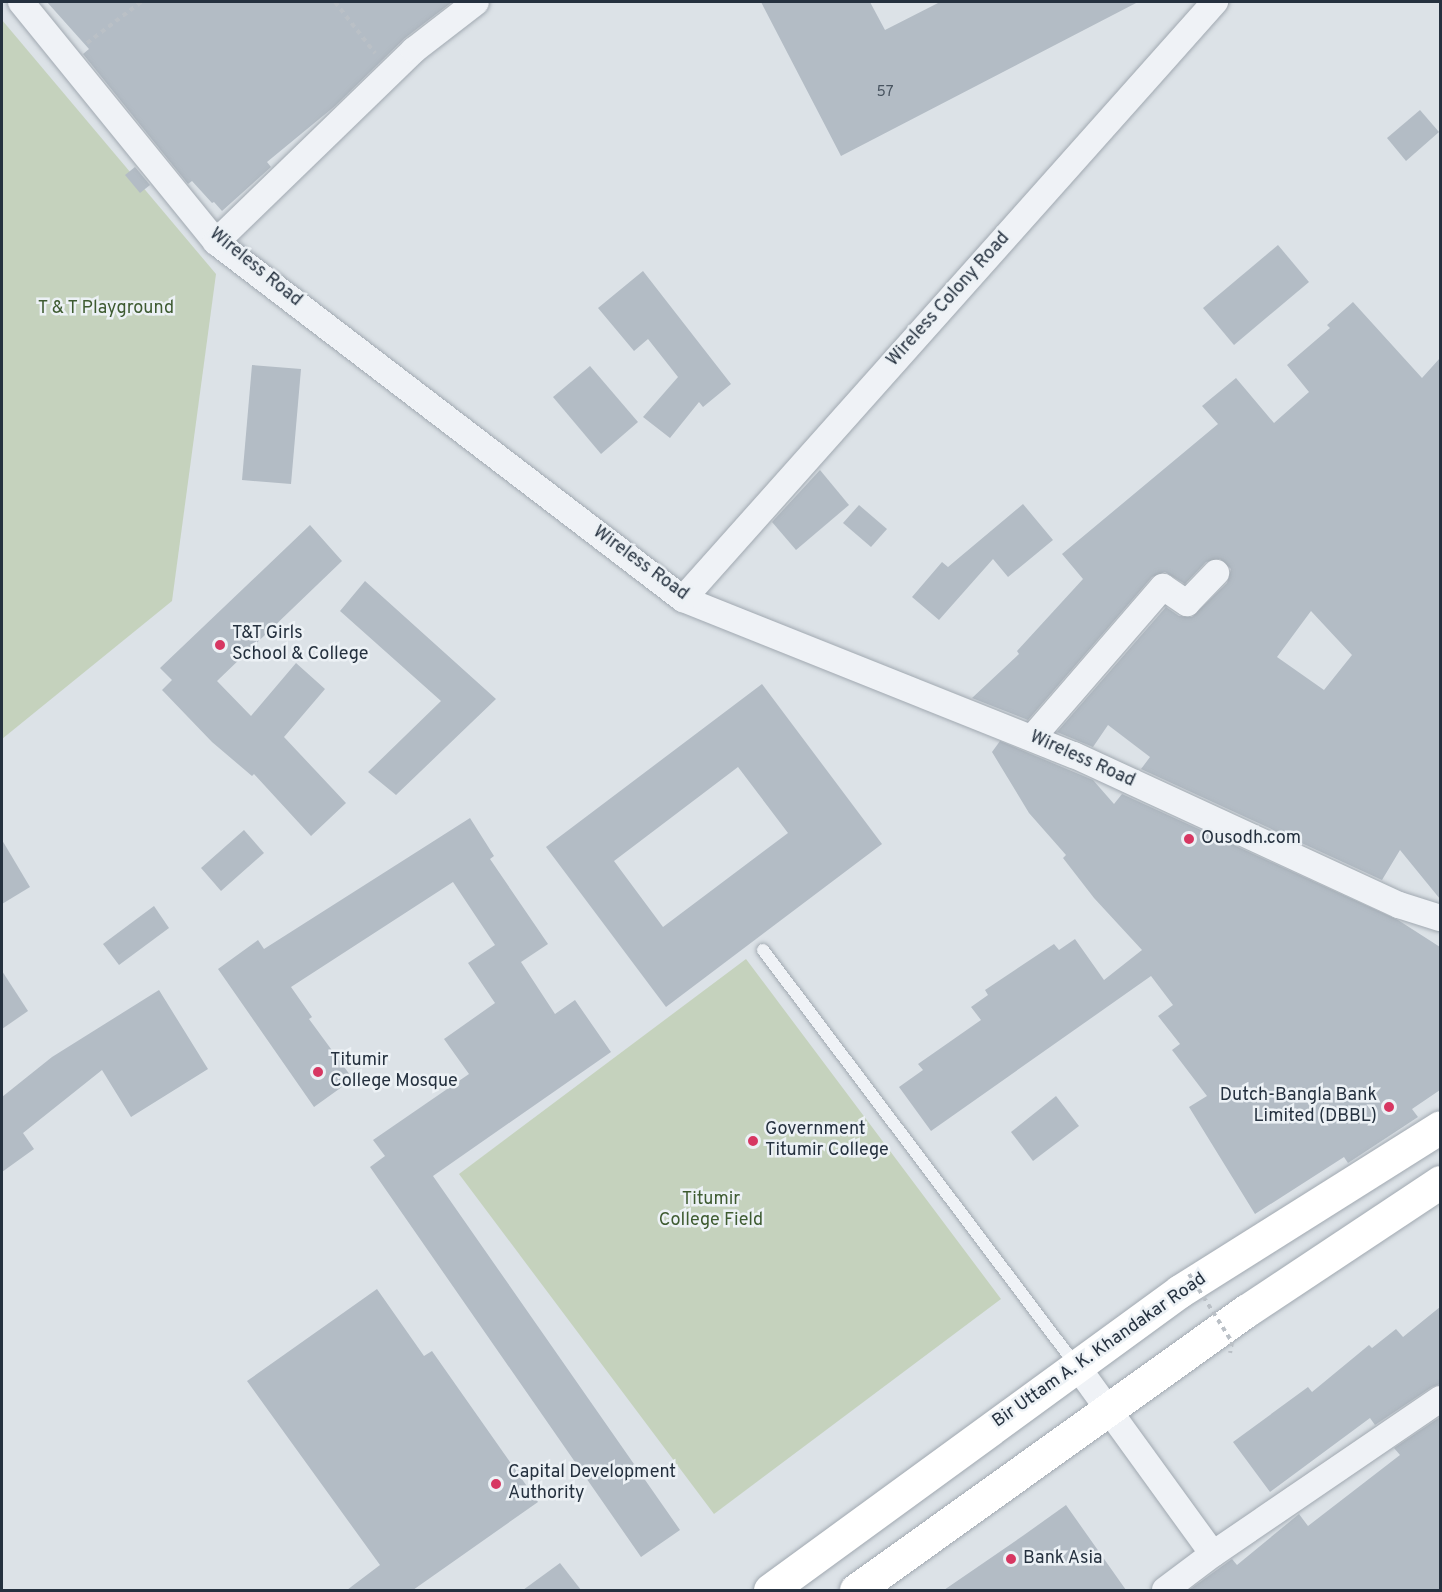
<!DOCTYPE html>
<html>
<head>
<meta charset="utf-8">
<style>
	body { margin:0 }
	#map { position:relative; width:1442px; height:1592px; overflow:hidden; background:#dce2e7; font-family:Overpass,sans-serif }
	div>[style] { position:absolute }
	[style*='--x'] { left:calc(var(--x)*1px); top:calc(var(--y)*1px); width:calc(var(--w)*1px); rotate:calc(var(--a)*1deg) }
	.green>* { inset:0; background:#c5d2bd }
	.building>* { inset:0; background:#b3bcc5 }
	.path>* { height:4px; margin-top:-2px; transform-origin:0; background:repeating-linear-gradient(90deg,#bac0c6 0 4.5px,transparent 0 9px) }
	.roads { filter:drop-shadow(0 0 2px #a1a9b1) drop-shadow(0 0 2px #a1a9b1) }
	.service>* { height:12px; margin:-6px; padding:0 6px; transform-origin:6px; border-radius:6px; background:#eff2f6 }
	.minor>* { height:26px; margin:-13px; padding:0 13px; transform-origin:13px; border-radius:13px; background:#eff2f6 }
	.primary>* { height:33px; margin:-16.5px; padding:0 16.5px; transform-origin:16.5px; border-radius:16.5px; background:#fff }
	.path-bridge>* { height:4px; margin-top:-2px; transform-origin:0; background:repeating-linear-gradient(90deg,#bac0c6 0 4.5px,transparent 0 9px) }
	.dots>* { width:16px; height:16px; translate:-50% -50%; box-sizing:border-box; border:3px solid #ecf1f5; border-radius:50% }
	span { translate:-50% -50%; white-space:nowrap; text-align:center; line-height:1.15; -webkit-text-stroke:5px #ecf1f5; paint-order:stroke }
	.number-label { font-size:15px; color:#485460 }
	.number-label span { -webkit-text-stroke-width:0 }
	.street-label { font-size:18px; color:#25313f }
	.park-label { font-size:18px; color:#3e5b31 }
	.poi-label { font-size:18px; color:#25313f }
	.left { translate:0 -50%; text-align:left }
	.right { translate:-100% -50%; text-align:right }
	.frame { position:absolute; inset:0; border:3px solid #25313f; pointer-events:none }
</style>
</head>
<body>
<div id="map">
	<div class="green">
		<i style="clip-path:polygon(2px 20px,216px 274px,172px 601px,2px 739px)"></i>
		<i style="clip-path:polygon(746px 959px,1001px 1299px,714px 1514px,459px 1174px)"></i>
	</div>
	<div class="building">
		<i style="clip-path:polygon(47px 2px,452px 2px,405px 38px,335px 106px,267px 162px,271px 167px,222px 211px,214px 202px,212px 203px,192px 181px,188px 184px,83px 54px,89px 49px)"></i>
		<i style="clip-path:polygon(761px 2px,870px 2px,885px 30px,940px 2px,1138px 2px,841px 156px)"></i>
		<i style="clip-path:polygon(1420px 110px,1439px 132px,1406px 161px,1387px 138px)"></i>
		<i style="clip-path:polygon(135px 167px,150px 185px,140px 193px,125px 175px)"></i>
		<i style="clip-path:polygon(1278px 245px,1309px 282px,1234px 345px,1203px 308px)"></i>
		<i style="clip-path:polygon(643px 271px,731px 384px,703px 407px,699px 402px,670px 438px,643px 417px,678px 377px,648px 339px,634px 351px,598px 308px)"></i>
		<i style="clip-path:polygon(evenodd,1353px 302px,1422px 378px,1440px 358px,1440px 899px,1400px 850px,1382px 880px,1141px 769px,1150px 757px,1108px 725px,1093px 747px,1057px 732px,1166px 607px,1179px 616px,1192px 617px,1227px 583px,1231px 569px,1220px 559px,1206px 562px,1185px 584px,1165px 572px,1152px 577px,1028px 720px,972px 698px,1019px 654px,1017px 651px,1083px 579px,1062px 554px,1218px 424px,1202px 406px,1236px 378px,1274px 423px,1309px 392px,1287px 365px,1330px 328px,1327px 325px,1353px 302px,1311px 611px,1352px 655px,1324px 690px,1277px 657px,1311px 611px)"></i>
		<i style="clip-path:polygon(252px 365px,301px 369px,291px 484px,242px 480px)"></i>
		<i style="clip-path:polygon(590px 366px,638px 422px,601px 454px,553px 397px)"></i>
		<i style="clip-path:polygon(820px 470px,849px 505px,796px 550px,772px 522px)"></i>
		<i style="clip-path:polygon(1023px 504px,1053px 540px,1008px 577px,993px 559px,939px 620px,912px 597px,942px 562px,948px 567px)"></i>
		<i style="clip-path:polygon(859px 505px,887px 529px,871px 547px,843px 523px)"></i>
		<i style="clip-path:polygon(310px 525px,342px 561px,217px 681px,251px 716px,296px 663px,325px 689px,284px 737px,346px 803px,311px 836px,254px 774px,252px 776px,212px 742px,162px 690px,172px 680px,160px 668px)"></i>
		<i style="clip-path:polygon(365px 581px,496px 699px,396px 795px,368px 772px,441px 701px,340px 611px)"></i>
		<i style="clip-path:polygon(evenodd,762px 684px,882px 844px,666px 1007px,546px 847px,762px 684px,738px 767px,788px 833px,663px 927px,614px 861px,738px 767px)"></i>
		<i style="clip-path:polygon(1000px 741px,1093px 780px,1114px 804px,1122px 794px,1398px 920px,1440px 947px,1440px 1090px,1412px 1109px,1418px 1117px,1348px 1163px,1344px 1157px,1255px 1214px,1189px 1107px,1207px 1096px,1172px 1050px,1180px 1044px,1158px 1016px,1173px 1005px,1151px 976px,931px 1131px,899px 1087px,923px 1070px,918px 1064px,981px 1020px,971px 1007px,988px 995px,985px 990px,1054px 944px,1059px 950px,1075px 939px,1104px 980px,1142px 950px,1094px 898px,1063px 858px,1066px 855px,1029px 813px,992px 752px)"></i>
		<i style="clip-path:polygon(470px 818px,494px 856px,490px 859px,548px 944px,521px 962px,555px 1014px,575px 1000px,611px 1052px,433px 1176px,680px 1530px,641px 1557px,370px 1167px,385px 1156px,373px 1140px,469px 1074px,444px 1039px,495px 1003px,468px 963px,495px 945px,453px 882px,291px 987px,312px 1017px,309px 1019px,353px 1079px,314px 1107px,218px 969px,258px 940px,264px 949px)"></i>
		<i style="clip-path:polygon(244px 830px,264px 853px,221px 891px,201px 868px)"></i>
		<i style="clip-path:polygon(2px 840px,30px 887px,2px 904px)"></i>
		<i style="clip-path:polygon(154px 906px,169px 928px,119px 965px,103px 944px)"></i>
		<i style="clip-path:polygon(2px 971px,28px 1011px,2px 1029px)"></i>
		<i style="clip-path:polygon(159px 990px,208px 1069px,131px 1117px,102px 1070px,23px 1133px,34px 1149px,2px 1172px,2px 1097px,52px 1057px)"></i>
		<i style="clip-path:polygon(1056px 1096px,1079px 1126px,1033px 1161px,1011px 1132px)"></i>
		<i style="clip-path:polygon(377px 1289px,424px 1356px,432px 1351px,538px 1502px,413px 1590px,347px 1590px,380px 1565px,247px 1381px)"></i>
		<i style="clip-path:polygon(1440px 1307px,1440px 1384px,1432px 1387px,1375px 1425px,1370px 1418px,1270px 1492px,1233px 1442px,1308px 1387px,1312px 1392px,1369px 1345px,1372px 1348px,1396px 1329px,1403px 1337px)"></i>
		<i style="clip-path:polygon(1440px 1417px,1440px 1590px,1189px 1590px,1232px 1559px,1237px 1565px,1299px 1514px,1308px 1526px,1400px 1455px,1394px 1448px)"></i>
		<i style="clip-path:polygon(1066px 1505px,1126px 1590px,944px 1590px,1024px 1535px)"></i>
		<i style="clip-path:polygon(560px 1563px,581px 1590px,523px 1590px)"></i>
	</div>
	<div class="path">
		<i style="--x:335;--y:2;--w:65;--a:51.9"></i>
		<i style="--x:87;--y:43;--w:68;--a:-37.2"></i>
	</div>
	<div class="roads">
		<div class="service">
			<i style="--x:763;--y:950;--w:518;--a:53"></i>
		</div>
		<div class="minor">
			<i style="--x:21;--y:2;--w:309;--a:50.9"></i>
			<i style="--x:216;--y:242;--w:588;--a:37.4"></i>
			<i style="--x:683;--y:599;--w:421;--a:21.8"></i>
			<i style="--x:1074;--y:755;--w:358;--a:24.8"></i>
			<i style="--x:1399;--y:905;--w:43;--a:17.6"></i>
			<i style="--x:216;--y:242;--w:276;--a:-44.1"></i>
			<i style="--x:414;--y:50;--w:78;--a:-37.7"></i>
			<i style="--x:683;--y:599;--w:800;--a:-48.3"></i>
			<i style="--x:1032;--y:738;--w:200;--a:-49.1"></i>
			<i style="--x:1163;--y:587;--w:29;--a:34"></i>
			<i style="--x:1187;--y:603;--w:42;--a:-46"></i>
			<i style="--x:1076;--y:1365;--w:233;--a:54.1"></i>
			<i style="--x:1165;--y:1590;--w:60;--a:-36.9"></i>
			<i style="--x:1213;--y:1554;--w:275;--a:-34.3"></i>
		</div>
		<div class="primary">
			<i style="--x:770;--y:1590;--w:507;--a:-36.1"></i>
			<i style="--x:1180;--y:1291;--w:307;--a:-32.2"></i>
			<i style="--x:856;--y:1590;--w:480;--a:-35.6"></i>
			<i style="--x:1246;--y:1311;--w:233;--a:-33.6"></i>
		</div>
	</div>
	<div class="path-bridge">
		<i style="--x:1189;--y:1274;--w:80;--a:57.7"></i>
		<i style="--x:1232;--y:1342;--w:11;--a:100"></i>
	</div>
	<div class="dots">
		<i style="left:220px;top:645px;background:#d73762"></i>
		<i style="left:1189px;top:839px;background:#d73762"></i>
		<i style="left:318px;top:1072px;background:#d73762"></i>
		<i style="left:1389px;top:1107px;background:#d73762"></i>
		<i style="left:753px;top:1141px;background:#d73762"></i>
		<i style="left:496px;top:1484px;background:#d73762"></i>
		<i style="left:1011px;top:1559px;background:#d73762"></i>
	</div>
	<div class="number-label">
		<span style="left:885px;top:93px">57</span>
	</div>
	<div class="street-label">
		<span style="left:255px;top:268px;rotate:39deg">Wireless Road</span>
		<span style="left:949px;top:300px;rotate:-48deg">Wireless Colony Road</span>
		<span style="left:640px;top:564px;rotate:36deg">Wireless Road</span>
		<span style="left:1082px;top:760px;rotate:24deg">Wireless Road</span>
		<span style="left:1100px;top:1351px;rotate:-35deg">Bir Uttam A. K. Khandakar Road</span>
	</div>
	<div class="park-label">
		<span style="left:106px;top:309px">T &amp; T Playground</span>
		<span style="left:711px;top:1211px">Titumir<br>College Field</span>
	</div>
	<div class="poi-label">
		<span class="left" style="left:232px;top:645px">T&amp;T Girls<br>School &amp; College</span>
		<span class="left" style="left:1201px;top:839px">Ousodh.com</span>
		<span class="left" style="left:330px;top:1072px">Titumir<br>College Mosque</span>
		<span class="right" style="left:1377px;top:1107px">Dutch-Bangla Bank<br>Limited (DBBL)</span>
		<span class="left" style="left:765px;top:1141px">Government<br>Titumir College</span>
		<span class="left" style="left:508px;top:1484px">Capital Development<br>Authority</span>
		<span class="left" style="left:1023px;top:1559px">Bank Asia</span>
	</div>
	<div class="frame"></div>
</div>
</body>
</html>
